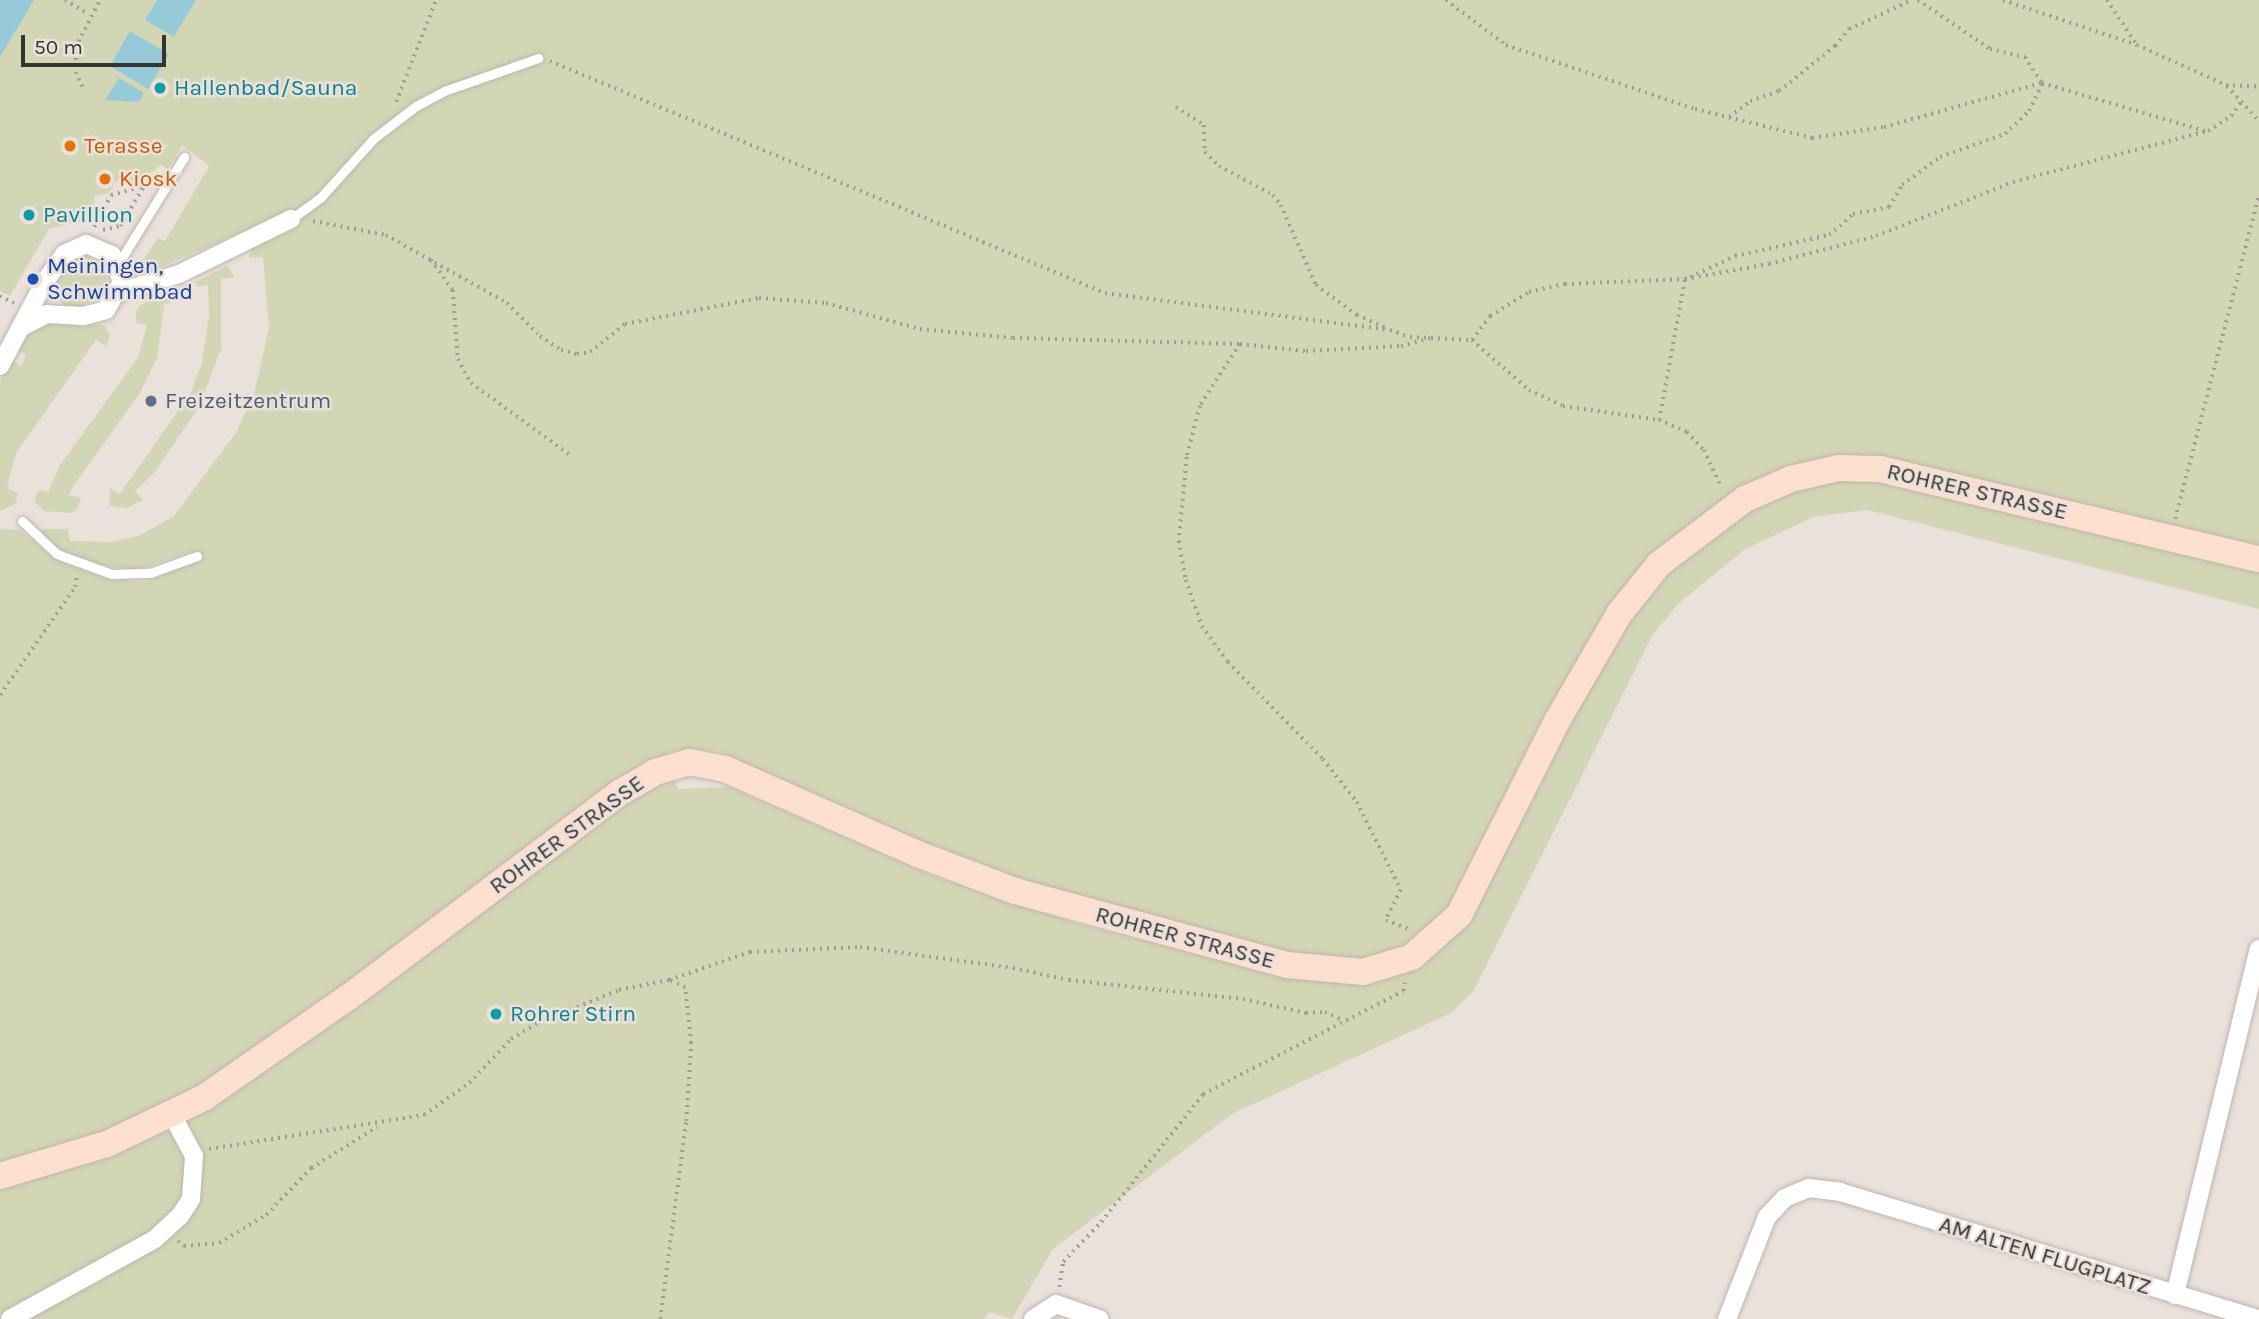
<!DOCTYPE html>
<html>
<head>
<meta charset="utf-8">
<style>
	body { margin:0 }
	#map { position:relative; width:2259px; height:1319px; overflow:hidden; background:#ebe1db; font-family:Karla,sans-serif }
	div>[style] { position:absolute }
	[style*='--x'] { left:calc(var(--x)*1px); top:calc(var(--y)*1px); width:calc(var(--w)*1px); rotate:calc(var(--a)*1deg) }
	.green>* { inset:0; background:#d3d6b4 }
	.water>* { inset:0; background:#97cad8 }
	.path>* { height:3.5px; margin-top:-1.75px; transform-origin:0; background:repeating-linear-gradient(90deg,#a29a96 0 2px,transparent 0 7px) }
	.roads { filter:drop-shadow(0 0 2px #bfb5b0) drop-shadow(0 0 2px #bfb5b0) }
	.service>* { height:9px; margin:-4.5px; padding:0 4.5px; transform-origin:4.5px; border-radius:4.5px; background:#fff }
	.minor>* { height:18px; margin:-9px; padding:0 9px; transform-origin:9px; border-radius:9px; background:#fff }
	.secondary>* { height:26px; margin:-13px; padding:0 13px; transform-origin:13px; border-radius:13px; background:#fcdfce }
	.dots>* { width:19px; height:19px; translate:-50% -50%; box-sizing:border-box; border:4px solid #ebe1db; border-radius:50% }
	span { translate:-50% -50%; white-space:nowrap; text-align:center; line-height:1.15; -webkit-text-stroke:5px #ebe1db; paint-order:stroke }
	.culture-label { font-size:23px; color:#0d838f }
	.left { translate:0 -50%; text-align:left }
	.food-label { font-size:23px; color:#c56008 }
	.transit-label { font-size:23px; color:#164399 }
	.service-label { font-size:23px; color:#4e5e75 }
	.street-label { font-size:23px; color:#373331 }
	.scale { position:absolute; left:21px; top:35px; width:145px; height:32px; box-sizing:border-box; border:4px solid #373331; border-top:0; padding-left:9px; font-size:21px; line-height:24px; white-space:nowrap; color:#373331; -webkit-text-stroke:5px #ebe1db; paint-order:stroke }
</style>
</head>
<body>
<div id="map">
	<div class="green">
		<i style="clip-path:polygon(evenodd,0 0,2259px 0,2259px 609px,1867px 510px,1813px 517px,1744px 550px,1678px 604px,1652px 636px,1473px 992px,1451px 1013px,1232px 1114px,1053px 1249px,1012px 1319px,989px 1312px,984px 1319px,0 1319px,0 529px,20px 530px,55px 559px,104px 578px,144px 582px,196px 562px,190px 552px,136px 570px,99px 565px,56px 549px,41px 537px,42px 529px,68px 529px,70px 541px,111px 542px,138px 536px,173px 517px,237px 431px,254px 394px,269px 328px,263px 257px,249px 258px,254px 242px,250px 229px,156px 269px,146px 271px,139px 266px,158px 238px,165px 241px,209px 166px,182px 145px,168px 169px,161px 165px,141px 181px,116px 181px,109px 193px,94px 196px,95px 204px,85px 220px,49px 229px,10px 296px,0 291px,0 0,688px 749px,718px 751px,983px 868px,1162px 923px,1287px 952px,1354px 984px,1282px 976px,1082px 925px,933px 876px,730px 787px,678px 789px,667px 753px,688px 749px)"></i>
		<i style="clip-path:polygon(86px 255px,103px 265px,108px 282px,98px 298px,76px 308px,64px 305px,53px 291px,54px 282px,70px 260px)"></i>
		<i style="clip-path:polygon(227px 266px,235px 277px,221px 279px,221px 349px,199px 407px,154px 473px,135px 491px,143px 500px,127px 508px,109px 506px,110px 488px,120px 494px,191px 392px,202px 363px,209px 316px,208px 285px,197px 287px,195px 282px)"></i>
		<i style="clip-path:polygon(166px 293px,171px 302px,164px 305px,157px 358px,140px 393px,74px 485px,69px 495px,81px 498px,78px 508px,71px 513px,44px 511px,34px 501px,38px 490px,48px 492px,60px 465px,139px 356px,147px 325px,136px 323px,136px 312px,140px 305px)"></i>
		<i style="clip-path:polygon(47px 324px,104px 325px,110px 335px,107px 346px,96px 340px,16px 453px,7px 488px,18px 493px,15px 504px,0 511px,0 382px,11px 360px,21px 366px,26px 354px,17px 349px,25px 335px)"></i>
	</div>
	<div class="water">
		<i style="clip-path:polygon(0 0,34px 0,0 57px)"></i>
		<i style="clip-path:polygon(157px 0,196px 0,174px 37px,145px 20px)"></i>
		<i style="clip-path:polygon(130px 31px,169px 54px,148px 89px,110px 66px)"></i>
		<i style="clip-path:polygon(119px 78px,144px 93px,139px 102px,105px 100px)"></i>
	</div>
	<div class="path">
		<i style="--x:65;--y:0;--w:28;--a:30"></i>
		<i style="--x:1446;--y:0;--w:75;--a:36.9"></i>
		<i style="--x:1506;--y:45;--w:200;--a:18.7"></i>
		<i style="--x:1695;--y:109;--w:121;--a:13.9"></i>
		<i style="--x:1812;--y:138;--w:73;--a:-8.7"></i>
		<i style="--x:1884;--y:127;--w:164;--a:-15.6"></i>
		<i style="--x:2042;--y:83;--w:170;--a:16.4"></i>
		<i style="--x:1918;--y:0;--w:87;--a:34.2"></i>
		<i style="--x:1990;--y:49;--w:36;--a:13"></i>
		<i style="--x:2025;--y:57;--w:31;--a:57"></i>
		<i style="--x:2003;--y:0;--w:141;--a:18.6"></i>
		<i style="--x:2137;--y:45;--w:98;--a:24.2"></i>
		<i style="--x:2226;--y:85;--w:33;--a:3"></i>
		<i style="--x:2107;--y:0;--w:54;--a:56.3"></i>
		<i style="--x:550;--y:61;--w:602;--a:22.69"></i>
		<i style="--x:1105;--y:293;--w:287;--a:7.4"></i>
		<i style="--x:1390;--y:330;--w:21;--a:19"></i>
		<i style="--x:1410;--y:337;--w:62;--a:2.8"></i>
		<i style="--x:1472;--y:340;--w:76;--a:41.3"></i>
		<i style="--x:1529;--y:390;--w:38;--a:25"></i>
		<i style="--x:1563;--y:406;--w:97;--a:8.3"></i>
		<i style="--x:1659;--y:420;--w:30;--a:23"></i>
		<i style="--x:1687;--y:432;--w:25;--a:47"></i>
		<i style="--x:1704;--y:450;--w:42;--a:64.7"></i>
		<i style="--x:2227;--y:86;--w:47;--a:47.6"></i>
		<i style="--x:82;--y:87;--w:14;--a:-115"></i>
		<i style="--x:76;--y:74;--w:26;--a:-92"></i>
		<i style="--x:75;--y:48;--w:54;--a:-62.5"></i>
		<i style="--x:396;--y:102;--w:110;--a:-68.6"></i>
		<i style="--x:1176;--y:107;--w:33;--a:33"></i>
		<i style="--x:1204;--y:125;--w:27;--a:88"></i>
		<i style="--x:1205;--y:152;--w:20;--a:45"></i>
		<i style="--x:1219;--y:166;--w:61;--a:28.2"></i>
		<i style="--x:1273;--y:195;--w:13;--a:51"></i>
		<i style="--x:1281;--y:205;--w:87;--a:66.4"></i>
		<i style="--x:1316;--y:285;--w:51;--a:36.2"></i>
		<i style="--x:1357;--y:315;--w:32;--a:24"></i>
		<i style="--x:1729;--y:117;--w:26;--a:-37"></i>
		<i style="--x:1750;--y:101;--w:31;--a:-19"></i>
		<i style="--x:1779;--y:91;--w:72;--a:-38.8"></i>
		<i style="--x:1835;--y:46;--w:22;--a:-51"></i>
		<i style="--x:1849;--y:29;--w:69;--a:-24.7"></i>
		<i style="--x:313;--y:221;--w:74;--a:10.9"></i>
		<i style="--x:386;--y:235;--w:139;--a:29.3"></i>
		<i style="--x:507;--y:303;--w:47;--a:45"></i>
		<i style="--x:540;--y:336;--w:25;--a:34"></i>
		<i style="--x:561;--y:350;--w:16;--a:14"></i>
		<i style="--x:577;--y:354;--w:13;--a:-9"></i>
		<i style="--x:590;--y:352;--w:45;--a:-38.7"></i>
		<i style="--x:625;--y:324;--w:136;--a:-11"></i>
		<i style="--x:759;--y:298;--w:67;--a:4.3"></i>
		<i style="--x:826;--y:303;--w:98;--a:15.5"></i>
		<i style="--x:920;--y:329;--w:93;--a:5.5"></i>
		<i style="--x:1013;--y:338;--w:227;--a:1.5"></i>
		<i style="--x:1240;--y:344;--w:66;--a:6.1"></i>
		<i style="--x:1306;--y:351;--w:95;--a:-3"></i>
		<i style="--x:1401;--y:346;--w:31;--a:-15"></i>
		<i style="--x:94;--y:227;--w:36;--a:-62"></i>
		<i style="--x:111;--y:195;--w:34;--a:-15"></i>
		<i style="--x:144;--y:186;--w:6;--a:31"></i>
		<i style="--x:103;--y:230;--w:17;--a:-13"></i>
		<i style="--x:120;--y:226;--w:47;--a:-59"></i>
		<i style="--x:431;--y:260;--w:37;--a:54"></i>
		<i style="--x:453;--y:290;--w:69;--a:85.9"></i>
		<i style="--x:458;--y:359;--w:27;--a:62"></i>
		<i style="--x:471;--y:383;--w:122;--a:36"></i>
		<i style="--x:1690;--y:277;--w:50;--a:-25"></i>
		<i style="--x:1735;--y:256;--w:96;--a:-12.6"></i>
		<i style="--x:1829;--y:235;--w:32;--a:-41"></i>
		<i style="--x:1853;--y:214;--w:37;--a:-11"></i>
		<i style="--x:1889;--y:207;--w:26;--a:-59"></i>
		<i style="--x:1902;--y:185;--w:47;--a:-36.4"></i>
		<i style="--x:1940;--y:157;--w:69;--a:-19.5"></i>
		<i style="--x:2005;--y:134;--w:33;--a:-44"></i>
		<i style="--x:2029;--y:111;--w:30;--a:-64"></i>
		<i style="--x:0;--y:296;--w:16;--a:27"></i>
		<i style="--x:1472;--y:340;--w:30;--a:-53"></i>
		<i style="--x:1490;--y:316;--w:46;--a:-31.6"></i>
		<i style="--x:1529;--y:292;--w:37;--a:-13"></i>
		<i style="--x:1565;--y:284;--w:120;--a:-2.4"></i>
		<i style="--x:1685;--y:279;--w:85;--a:-10.1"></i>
		<i style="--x:1769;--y:264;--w:111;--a:-14.7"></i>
		<i style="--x:1876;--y:236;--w:147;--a:-21.5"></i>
		<i style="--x:2013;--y:182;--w:202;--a:-14.7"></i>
		<i style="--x:2208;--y:131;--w:27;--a:-33"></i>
		<i style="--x:2231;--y:116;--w:19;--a:-54"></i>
		<i style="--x:1240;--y:344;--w:74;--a:122.8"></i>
		<i style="--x:1200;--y:406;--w:53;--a:104.3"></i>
		<i style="--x:1187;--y:457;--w:84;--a:95.4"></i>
		<i style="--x:1179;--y:541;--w:40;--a:80"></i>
		<i style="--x:1186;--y:580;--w:49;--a:70.8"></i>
		<i style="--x:1202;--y:626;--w:44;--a:54.2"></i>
		<i style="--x:1228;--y:662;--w:136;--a:45.6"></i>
		<i style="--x:1323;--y:759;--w:55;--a:51.7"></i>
		<i style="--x:1357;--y:802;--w:98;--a:63.4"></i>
		<i style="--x:1401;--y:890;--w:34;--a:117"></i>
		<i style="--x:1386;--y:920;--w:24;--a:22"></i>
		<i style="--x:1659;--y:420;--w:143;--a:-79.6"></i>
		<i style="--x:2175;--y:519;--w:335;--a:-75.5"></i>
		<i style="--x:0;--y:695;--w:131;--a:-55.2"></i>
		<i style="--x:75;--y:587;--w:13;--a:-81"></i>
		<i style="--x:209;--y:1149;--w:218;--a:-9"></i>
		<i style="--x:424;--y:1115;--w:55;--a:-35.4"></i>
		<i style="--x:469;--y:1083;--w:61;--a:-46.3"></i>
		<i style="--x:511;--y:1039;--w:31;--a:-31"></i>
		<i style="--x:538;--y:1023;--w:87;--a:-22.2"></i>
		<i style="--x:619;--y:990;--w:51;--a:-11.3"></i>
		<i style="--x:669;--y:980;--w:86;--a:-19.1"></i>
		<i style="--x:750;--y:952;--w:110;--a:-2.6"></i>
		<i style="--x:860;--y:947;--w:154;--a:7.8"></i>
		<i style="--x:1013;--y:968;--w:57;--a:12.1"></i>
		<i style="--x:1069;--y:980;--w:175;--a:6.2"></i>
		<i style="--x:1243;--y:999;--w:65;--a:12.5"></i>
		<i style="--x:1306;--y:1013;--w:19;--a:-3"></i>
		<i style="--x:1325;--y:1012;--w:21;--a:25"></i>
		<i style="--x:178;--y:1241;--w:8;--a:40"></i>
		<i style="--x:184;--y:1246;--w:35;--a:-5"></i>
		<i style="--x:219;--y:1243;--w:55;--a:-30.8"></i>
		<i style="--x:266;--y:1215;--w:65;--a:-46.2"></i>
		<i style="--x:311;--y:1168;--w:78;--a:-31.8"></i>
		<i style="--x:1059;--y:1287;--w:25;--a:-81"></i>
		<i style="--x:1063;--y:1262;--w:55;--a:-46.5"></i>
		<i style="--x:1101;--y:1222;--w:164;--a:-51.4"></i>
		<i style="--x:1203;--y:1094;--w:225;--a:-27.2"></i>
		<i style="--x:1403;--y:991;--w:8;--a:-76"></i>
		<i style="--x:660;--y:1319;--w:200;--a:-82.5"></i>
		<i style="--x:686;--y:1121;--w:78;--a:-86.3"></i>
		<i style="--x:691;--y:1043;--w:55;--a:-96.2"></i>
		<i style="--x:685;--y:988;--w:18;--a:-153"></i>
	</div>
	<div class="roads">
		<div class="service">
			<i style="--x:291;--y:219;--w:37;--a:-36"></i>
			<i style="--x:321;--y:197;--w:78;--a:-48.1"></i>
			<i style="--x:373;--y:139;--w:54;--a:-37.5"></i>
			<i style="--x:416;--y:106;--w:32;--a:-28"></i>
			<i style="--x:444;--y:91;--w:100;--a:-19.3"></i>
			<i style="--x:118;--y:264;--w:126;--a:-58.3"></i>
			<i style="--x:22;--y:521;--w:48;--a:43.3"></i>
			<i style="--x:57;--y:554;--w:59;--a:20"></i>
			<i style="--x:112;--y:574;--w:38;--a:-2"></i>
			<i style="--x:150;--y:573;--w:50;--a:-19.9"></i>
		</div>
		<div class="minor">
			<i style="--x:119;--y:292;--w:63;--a:-16.7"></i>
			<i style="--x:179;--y:274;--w:125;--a:-26.2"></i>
			<i style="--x:0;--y:366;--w:94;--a:-62.1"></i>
			<i style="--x:44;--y:283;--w:35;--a:-55"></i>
			<i style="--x:64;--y:254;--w:24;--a:-24"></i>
			<i style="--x:86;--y:244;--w:28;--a:23"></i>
			<i style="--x:112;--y:255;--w:29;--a:70"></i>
			<i style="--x:122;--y:282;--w:32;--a:120"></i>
			<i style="--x:106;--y:310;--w:24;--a:165"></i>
			<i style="--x:83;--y:316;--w:36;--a:-177"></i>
			<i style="--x:47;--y:314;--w:28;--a:153"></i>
			<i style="--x:2175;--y:1295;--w:356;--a:-76.4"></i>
			<i style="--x:10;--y:1319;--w:166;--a:-28.9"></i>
			<i style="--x:155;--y:1239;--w:34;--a:-43"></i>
			<i style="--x:180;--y:1216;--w:20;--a:-57"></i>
			<i style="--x:191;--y:1199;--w:43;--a:-86"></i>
			<i style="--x:194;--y:1156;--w:47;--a:-118.2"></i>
			<i style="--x:1033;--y:1319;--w:27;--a:-33"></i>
			<i style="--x:1056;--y:1304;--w:46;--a:19.2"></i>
			<i style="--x:1727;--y:1319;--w:110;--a:-68.6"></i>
			<i style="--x:1767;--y:1217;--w:26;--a:-47"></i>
			<i style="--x:1785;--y:1198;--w:26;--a:-23"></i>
			<i style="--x:1809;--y:1188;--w:31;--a:7"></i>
			<i style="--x:1840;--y:1192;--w:437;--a:16.9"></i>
		</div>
		<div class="secondary">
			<i style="--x:0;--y:1176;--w:112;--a:-16.7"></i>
			<i style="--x:107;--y:1144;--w:109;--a:-25.6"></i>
			<i style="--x:205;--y:1097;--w:177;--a:-34.9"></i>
			<i style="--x:350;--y:996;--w:339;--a:-37"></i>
			<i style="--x:621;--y:792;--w:39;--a:-30"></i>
			<i style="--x:655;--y:772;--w:35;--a:-16"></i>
			<i style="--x:689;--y:762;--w:37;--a:11"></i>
			<i style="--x:725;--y:769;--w:211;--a:23.8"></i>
			<i style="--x:918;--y:854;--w:104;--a:20.9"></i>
			<i style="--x:1015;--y:891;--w:282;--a:15.2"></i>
			<i style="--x:1287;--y:965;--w:76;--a:5.3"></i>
			<i style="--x:1363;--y:972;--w:51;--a:-17"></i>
			<i style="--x:1412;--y:957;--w:63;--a:-41.8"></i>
			<i style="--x:1459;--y:915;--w:217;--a:-63.2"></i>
			<i style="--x:1557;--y:721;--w:124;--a:-59.9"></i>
			<i style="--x:1619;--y:614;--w:64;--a:-51.3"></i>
			<i style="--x:1659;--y:564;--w:108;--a:-37.1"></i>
			<i style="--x:1745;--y:499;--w:50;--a:-23.5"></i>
			<i style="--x:1791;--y:479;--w:48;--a:-13.2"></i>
			<i style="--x:1838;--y:468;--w:42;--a:1.4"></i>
			<i style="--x:1880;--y:469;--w:390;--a:13.4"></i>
		</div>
	</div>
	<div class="dots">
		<i style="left:160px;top:88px;background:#0f9aa8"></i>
		<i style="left:70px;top:146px;background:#e8710a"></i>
		<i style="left:105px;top:179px;background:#e8710a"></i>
		<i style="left:29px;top:215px;background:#0f9aa8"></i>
		<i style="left:33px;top:279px;background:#1a4fb4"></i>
		<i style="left:151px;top:401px;background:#5c6f8a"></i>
		<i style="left:496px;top:1014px;background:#0f9aa8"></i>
	</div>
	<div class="culture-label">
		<span class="left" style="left:174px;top:88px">Hallenbad/Sauna</span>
		<span class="left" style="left:43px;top:215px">Pavillion</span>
		<span class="left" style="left:510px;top:1014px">Rohrer Stirn</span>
	</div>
	<div class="food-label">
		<span class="left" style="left:84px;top:146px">Terasse</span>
		<span class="left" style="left:119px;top:179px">Kiosk</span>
	</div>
	<div class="transit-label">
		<span class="left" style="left:47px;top:279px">Meiningen,<br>Schwimmbad</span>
	</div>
	<div class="service-label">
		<span class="left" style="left:165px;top:401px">Freizeitzentrum</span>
	</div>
	<div class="street-label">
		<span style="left:1977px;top:492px;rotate:13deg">ROHRER STRASSE</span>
		<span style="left:567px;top:835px;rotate:-36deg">ROHRER STRASSE</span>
		<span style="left:1185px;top:938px;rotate:15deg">ROHRER STRASSE</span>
		<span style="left:2045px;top:1256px;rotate:17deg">AM ALTEN FLUGPLATZ</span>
	</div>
	<div class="scale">50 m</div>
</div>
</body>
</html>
